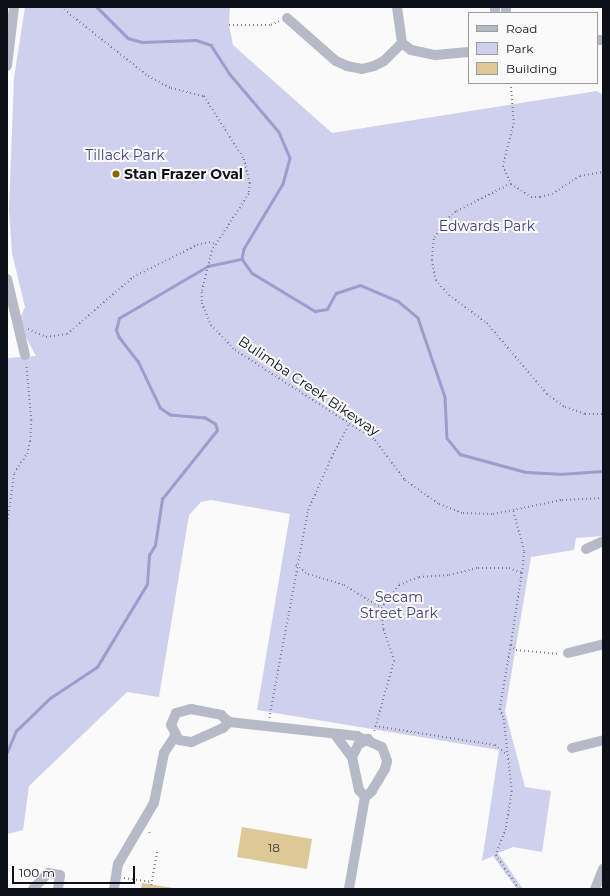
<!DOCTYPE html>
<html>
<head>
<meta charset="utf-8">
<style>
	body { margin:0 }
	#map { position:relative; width:610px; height:896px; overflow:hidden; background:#fafafa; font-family:Montserrat,sans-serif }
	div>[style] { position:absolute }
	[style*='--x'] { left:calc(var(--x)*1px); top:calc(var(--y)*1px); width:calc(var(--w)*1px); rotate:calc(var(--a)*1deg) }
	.green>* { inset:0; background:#cfcfee }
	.stream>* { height:2.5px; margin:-1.25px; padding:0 1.25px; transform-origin:1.25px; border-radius:1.25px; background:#9d9dcd }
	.building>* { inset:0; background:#dcc997 }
	.path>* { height:1.5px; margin-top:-0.75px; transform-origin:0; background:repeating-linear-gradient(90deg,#7f7f85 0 1px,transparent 0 4px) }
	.minor>* { height:10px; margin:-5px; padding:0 5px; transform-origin:5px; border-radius:5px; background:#b8b9c6 }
	.dots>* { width:11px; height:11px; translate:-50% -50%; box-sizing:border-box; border:2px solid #fafafa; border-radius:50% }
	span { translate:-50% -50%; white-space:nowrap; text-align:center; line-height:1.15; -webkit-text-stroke:4px #fafafa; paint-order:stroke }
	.number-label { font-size:12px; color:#423e39 }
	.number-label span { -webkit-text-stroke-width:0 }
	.park-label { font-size:14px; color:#45407d }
	.poi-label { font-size:14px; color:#0f0f1a; font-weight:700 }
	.left { translate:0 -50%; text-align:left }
	.street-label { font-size:14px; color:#0f0f1a }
	.frame { position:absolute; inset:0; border:8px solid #0f0f1a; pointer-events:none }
	.legend { position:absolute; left:468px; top:12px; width:130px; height:72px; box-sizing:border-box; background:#fafafa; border:1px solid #9c9ca0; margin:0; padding:5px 7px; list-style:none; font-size:12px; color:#0f0f1a }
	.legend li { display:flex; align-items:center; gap:8px; height:20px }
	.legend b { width:20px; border:1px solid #9c9ca0 }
	.scale { position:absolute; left:12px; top:866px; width:123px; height:18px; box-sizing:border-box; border:2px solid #0f0f1a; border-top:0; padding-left:5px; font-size:12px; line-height:14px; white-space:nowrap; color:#0f0f1a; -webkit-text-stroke:3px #fafafa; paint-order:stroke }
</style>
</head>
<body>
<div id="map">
	<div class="green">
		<i style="clip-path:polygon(25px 7px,230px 7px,229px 25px,233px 45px,332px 133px,597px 91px,603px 95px,603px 536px,576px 538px,574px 550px,531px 557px,505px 711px,525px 787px,551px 791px,542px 852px,513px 847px,498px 853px,523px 889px,517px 889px,493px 856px,482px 861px,499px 750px,257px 710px,290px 514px,211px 500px,201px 502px,189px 515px,159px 697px,127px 692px,29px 786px,23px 830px,7px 834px,7px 358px,36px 356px,18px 323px,25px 307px,12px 253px,9px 210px,14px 78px)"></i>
	</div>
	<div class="stream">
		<i style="--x:97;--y:7;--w:44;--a:45"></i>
		<i style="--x:128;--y:38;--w:15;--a:16"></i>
		<i style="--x:142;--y:42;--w:54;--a:-2.1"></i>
		<i style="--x:196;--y:40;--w:16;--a:18"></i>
		<i style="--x:211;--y:45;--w:33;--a:57"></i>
		<i style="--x:229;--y:73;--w:77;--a:49.7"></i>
		<i style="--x:279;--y:132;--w:28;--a:67"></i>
		<i style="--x:290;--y:158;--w:27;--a:105"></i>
		<i style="--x:283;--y:184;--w:76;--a:121"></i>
		<i style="--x:244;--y:249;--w:10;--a:101"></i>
		<i style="--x:242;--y:259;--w:17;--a:54"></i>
		<i style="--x:252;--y:273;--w:74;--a:31.1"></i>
		<i style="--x:315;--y:311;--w:12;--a:-9"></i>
		<i style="--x:327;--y:309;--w:18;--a:-61"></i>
		<i style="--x:336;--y:293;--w:25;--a:-18"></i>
		<i style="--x:360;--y:285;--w:41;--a:22.8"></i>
		<i style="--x:398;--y:301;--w:26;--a:40"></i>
		<i style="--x:418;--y:318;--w:83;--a:71.1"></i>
		<i style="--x:445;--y:397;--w:41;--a:87.2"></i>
		<i style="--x:447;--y:438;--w:21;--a:51"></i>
		<i style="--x:460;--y:454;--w:68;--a:15.3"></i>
		<i style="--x:526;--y:472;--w:33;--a:3"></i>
		<i style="--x:559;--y:474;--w:44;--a:-3.9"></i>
		<i style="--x:7;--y:752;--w:23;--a:-67"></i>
		<i style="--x:16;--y:731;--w:47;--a:-44.1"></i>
		<i style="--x:50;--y:698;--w:56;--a:-33.4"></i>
		<i style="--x:97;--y:667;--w:97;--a:-58.9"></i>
		<i style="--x:147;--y:584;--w:29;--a:-86"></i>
		<i style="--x:149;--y:555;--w:12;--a:-59"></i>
		<i style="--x:155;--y:545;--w:47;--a:-81.3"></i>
		<i style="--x:162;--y:499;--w:88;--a:-51.4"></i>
		<i style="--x:217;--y:430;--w:6;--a:-108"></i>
		<i style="--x:215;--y:424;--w:12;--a:-149"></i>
		<i style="--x:205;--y:418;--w:35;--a:-175"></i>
		<i style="--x:170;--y:415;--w:12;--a:-145"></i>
		<i style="--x:160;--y:408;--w:51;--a:-115.6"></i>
		<i style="--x:138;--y:362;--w:31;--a:-128"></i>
		<i style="--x:119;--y:338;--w:9;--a:-111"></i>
		<i style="--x:116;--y:330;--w:12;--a:-76"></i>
		<i style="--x:119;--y:318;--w:103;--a:-30.3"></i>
		<i style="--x:208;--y:266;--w:35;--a:-12"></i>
	</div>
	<div class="building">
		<i style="clip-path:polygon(242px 827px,312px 839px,307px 869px,237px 857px)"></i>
		<i style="clip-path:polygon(142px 883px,173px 888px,173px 889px,141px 889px)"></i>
	</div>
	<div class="path">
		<i style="--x:61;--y:7;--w:111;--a:38.4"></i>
		<i style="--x:148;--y:76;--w:26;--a:28"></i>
		<i style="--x:171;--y:88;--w:34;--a:14"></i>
		<i style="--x:204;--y:96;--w:75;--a:57.6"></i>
		<i style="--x:244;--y:159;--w:25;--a:76"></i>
		<i style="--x:250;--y:183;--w:11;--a:95"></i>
		<i style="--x:249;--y:194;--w:68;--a:123"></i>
		<i style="--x:212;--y:251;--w:42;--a:103.7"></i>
		<i style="--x:202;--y:292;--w:11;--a:90"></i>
		<i style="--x:202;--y:303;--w:24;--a:68"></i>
		<i style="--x:211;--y:325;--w:35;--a:46"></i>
		<i style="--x:235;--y:350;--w:166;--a:32.7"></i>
		<i style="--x:375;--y:440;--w:50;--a:53.1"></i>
		<i style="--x:405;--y:480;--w:42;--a:35.2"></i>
		<i style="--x:439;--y:504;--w:26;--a:21"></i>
		<i style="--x:463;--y:513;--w:30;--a:2"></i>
		<i style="--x:493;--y:514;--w:70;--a:-11.5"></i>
		<i style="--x:562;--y:500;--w:41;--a:-2.8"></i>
		<i style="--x:229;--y:25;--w:42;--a:0"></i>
		<i style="--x:271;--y:25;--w:10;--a:-24"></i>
		<i style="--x:511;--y:83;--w:40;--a:85.7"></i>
		<i style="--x:514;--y:123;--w:44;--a:104.3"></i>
		<i style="--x:503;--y:166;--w:20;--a:66"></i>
		<i style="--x:511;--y:184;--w:24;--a:33"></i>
		<i style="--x:531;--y:197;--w:9;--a:0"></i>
		<i style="--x:540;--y:197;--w:12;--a:-14"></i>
		<i style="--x:552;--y:194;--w:33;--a:-33"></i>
		<i style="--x:580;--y:176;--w:23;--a:-10"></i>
		<i style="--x:511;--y:184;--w:62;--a:153"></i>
		<i style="--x:456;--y:212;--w:17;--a:140"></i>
		<i style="--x:443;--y:223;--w:18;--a:119"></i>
		<i style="--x:434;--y:239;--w:21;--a:95"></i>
		<i style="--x:432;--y:260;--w:20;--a:79"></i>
		<i style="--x:436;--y:280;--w:20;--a:49"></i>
		<i style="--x:449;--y:295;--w:47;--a:36.4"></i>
		<i style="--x:487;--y:323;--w:93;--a:49.8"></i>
		<i style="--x:547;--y:394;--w:22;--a:36"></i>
		<i style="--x:565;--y:407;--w:21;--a:19"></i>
		<i style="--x:585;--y:414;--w:18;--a:0"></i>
		<i style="--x:28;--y:329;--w:20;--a:24"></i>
		<i style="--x:46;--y:337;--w:21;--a:-8"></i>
		<i style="--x:67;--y:334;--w:87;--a:-40.8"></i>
		<i style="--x:133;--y:277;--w:72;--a:-26.6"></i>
		<i style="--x:197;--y:245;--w:12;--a:-14"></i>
		<i style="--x:209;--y:242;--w:7;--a:16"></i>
		<i style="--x:7;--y:523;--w:50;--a:-82"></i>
		<i style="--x:14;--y:473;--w:23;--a:-56"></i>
		<i style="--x:27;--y:454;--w:13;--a:-77"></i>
		<i style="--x:30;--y:441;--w:21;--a:-87"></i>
		<i style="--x:31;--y:420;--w:56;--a:-95.1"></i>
		<i style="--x:296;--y:565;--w:15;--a:37"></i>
		<i style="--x:308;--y:574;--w:38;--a:17"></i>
		<i style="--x:344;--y:585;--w:44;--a:31.9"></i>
		<i style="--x:522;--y:573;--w:73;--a:98.7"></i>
		<i style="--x:511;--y:645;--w:7;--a:45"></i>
		<i style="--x:516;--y:650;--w:44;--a:5.2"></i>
		<i style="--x:511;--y:645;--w:65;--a:99.8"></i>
		<i style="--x:500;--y:709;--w:11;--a:68"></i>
		<i style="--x:504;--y:719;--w:72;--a:83.7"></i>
		<i style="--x:512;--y:791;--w:38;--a:99"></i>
		<i style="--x:506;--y:829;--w:28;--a:111"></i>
		<i style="--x:496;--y:855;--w:41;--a:55.9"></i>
		<i style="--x:269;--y:718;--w:212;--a:-79.4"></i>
		<i style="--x:308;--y:510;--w:57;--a:-66.1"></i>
		<i style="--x:331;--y:458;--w:40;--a:-62"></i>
		<i style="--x:375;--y:726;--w:121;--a:9"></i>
		<i style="--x:495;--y:745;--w:16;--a:38"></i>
		<i style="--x:374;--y:731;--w:73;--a:-74.1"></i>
		<i style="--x:394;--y:661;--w:34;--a:-109"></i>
		<i style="--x:383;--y:629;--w:21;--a:-95"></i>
		<i style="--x:381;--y:608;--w:29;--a:-52"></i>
		<i style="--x:399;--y:585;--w:22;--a:-22"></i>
		<i style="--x:419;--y:577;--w:30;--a:-4"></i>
		<i style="--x:449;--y:575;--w:30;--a:-14"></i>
		<i style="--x:478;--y:568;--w:31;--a:0"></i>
		<i style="--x:509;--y:568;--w:14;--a:21"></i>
		<i style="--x:522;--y:573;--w:22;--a:-85"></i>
		<i style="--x:524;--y:551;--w:41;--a:-105.4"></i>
		<i style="--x:149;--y:833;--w:4;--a:-76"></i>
		<i style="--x:124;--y:878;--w:28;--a:8"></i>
		<i style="--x:151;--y:885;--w:35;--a:-80"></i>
	</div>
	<div class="minor">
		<i style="--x:397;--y:7;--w:36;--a:82"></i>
		<i style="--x:402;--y:43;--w:11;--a:38"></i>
		<i style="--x:411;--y:50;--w:25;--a:12"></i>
		<i style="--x:435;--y:55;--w:34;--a:-5"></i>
		<i style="--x:495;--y:13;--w:6;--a:-90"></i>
		<i style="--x:506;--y:13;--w:6;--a:-90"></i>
		<i style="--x:287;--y:18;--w:65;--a:41.3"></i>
		<i style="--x:336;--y:61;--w:12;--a:24"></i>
		<i style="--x:347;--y:66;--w:15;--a:11"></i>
		<i style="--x:362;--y:69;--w:12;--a:-14"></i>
		<i style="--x:374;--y:66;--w:11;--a:-27"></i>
		<i style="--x:384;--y:61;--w:25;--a:-45"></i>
		<i style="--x:597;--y:40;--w:6;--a:0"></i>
		<i style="--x:7;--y:66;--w:59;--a:-83.2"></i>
		<i style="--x:7;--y:279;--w:78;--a:76.7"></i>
		<i style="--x:586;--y:549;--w:19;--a:-25"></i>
		<i style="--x:568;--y:653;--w:36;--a:-14"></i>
		<i style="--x:229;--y:722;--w:8;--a:135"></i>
		<i style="--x:223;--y:728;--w:35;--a:156"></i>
		<i style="--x:191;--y:742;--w:12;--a:-171"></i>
		<i style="--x:179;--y:740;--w:17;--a:-118"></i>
		<i style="--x:171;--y:725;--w:13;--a:-67"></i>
		<i style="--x:176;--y:713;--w:16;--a:-15"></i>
		<i style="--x:191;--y:709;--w:31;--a:11"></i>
		<i style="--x:221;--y:715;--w:11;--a:41"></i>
		<i style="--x:229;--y:722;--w:129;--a:6.2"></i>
		<i style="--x:357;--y:736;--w:27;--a:24"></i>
		<i style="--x:382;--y:747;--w:15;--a:70"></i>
		<i style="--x:387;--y:761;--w:8;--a:104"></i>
		<i style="--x:385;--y:769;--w:26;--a:121"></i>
		<i style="--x:372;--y:791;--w:9;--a:139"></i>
		<i style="--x:365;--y:797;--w:93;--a:99.9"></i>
		<i style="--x:336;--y:736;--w:26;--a:53"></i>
		<i style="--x:352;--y:757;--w:34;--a:78"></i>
		<i style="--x:359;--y:790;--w:9;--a:49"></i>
		<i style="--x:572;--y:748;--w:32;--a:-14"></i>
		<i style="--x:352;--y:757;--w:13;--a:-63"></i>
		<i style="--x:358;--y:745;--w:12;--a:-31"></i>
		<i style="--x:33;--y:889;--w:22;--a:-47"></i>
		<i style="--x:48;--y:873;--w:12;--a:9"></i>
		<i style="--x:60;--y:875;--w:14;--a:98"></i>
		<i style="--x:114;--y:889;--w:25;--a:-81"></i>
		<i style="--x:118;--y:864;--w:71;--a:-59.5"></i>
		<i style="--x:154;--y:803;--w:51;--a:-78.7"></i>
		<i style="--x:164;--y:753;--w:20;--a:-57"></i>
		<i style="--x:595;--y:889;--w:22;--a:-68"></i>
	</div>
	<div class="dots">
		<i style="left:116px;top:174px;background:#856802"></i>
	</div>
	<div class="number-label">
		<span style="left:274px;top:848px">18</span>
	</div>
	<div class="park-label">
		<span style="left:125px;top:155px">Tillack Park</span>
		<span style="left:487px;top:226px">Edwards Park</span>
		<span style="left:399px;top:605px">Secam<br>Street Park</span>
	</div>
	<div class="poi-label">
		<span class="left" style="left:124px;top:174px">Stan Frazer Oval</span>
	</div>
	<div class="street-label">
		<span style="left:309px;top:386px;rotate:34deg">Bulimba Creek Bikeway</span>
	</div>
	<div class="frame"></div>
	<ul class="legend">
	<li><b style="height:5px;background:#b8b9c6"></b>Road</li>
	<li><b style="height:11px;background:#cfcfee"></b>Park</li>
	<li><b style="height:11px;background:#dcc997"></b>Building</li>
	</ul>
	<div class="scale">100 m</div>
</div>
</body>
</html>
